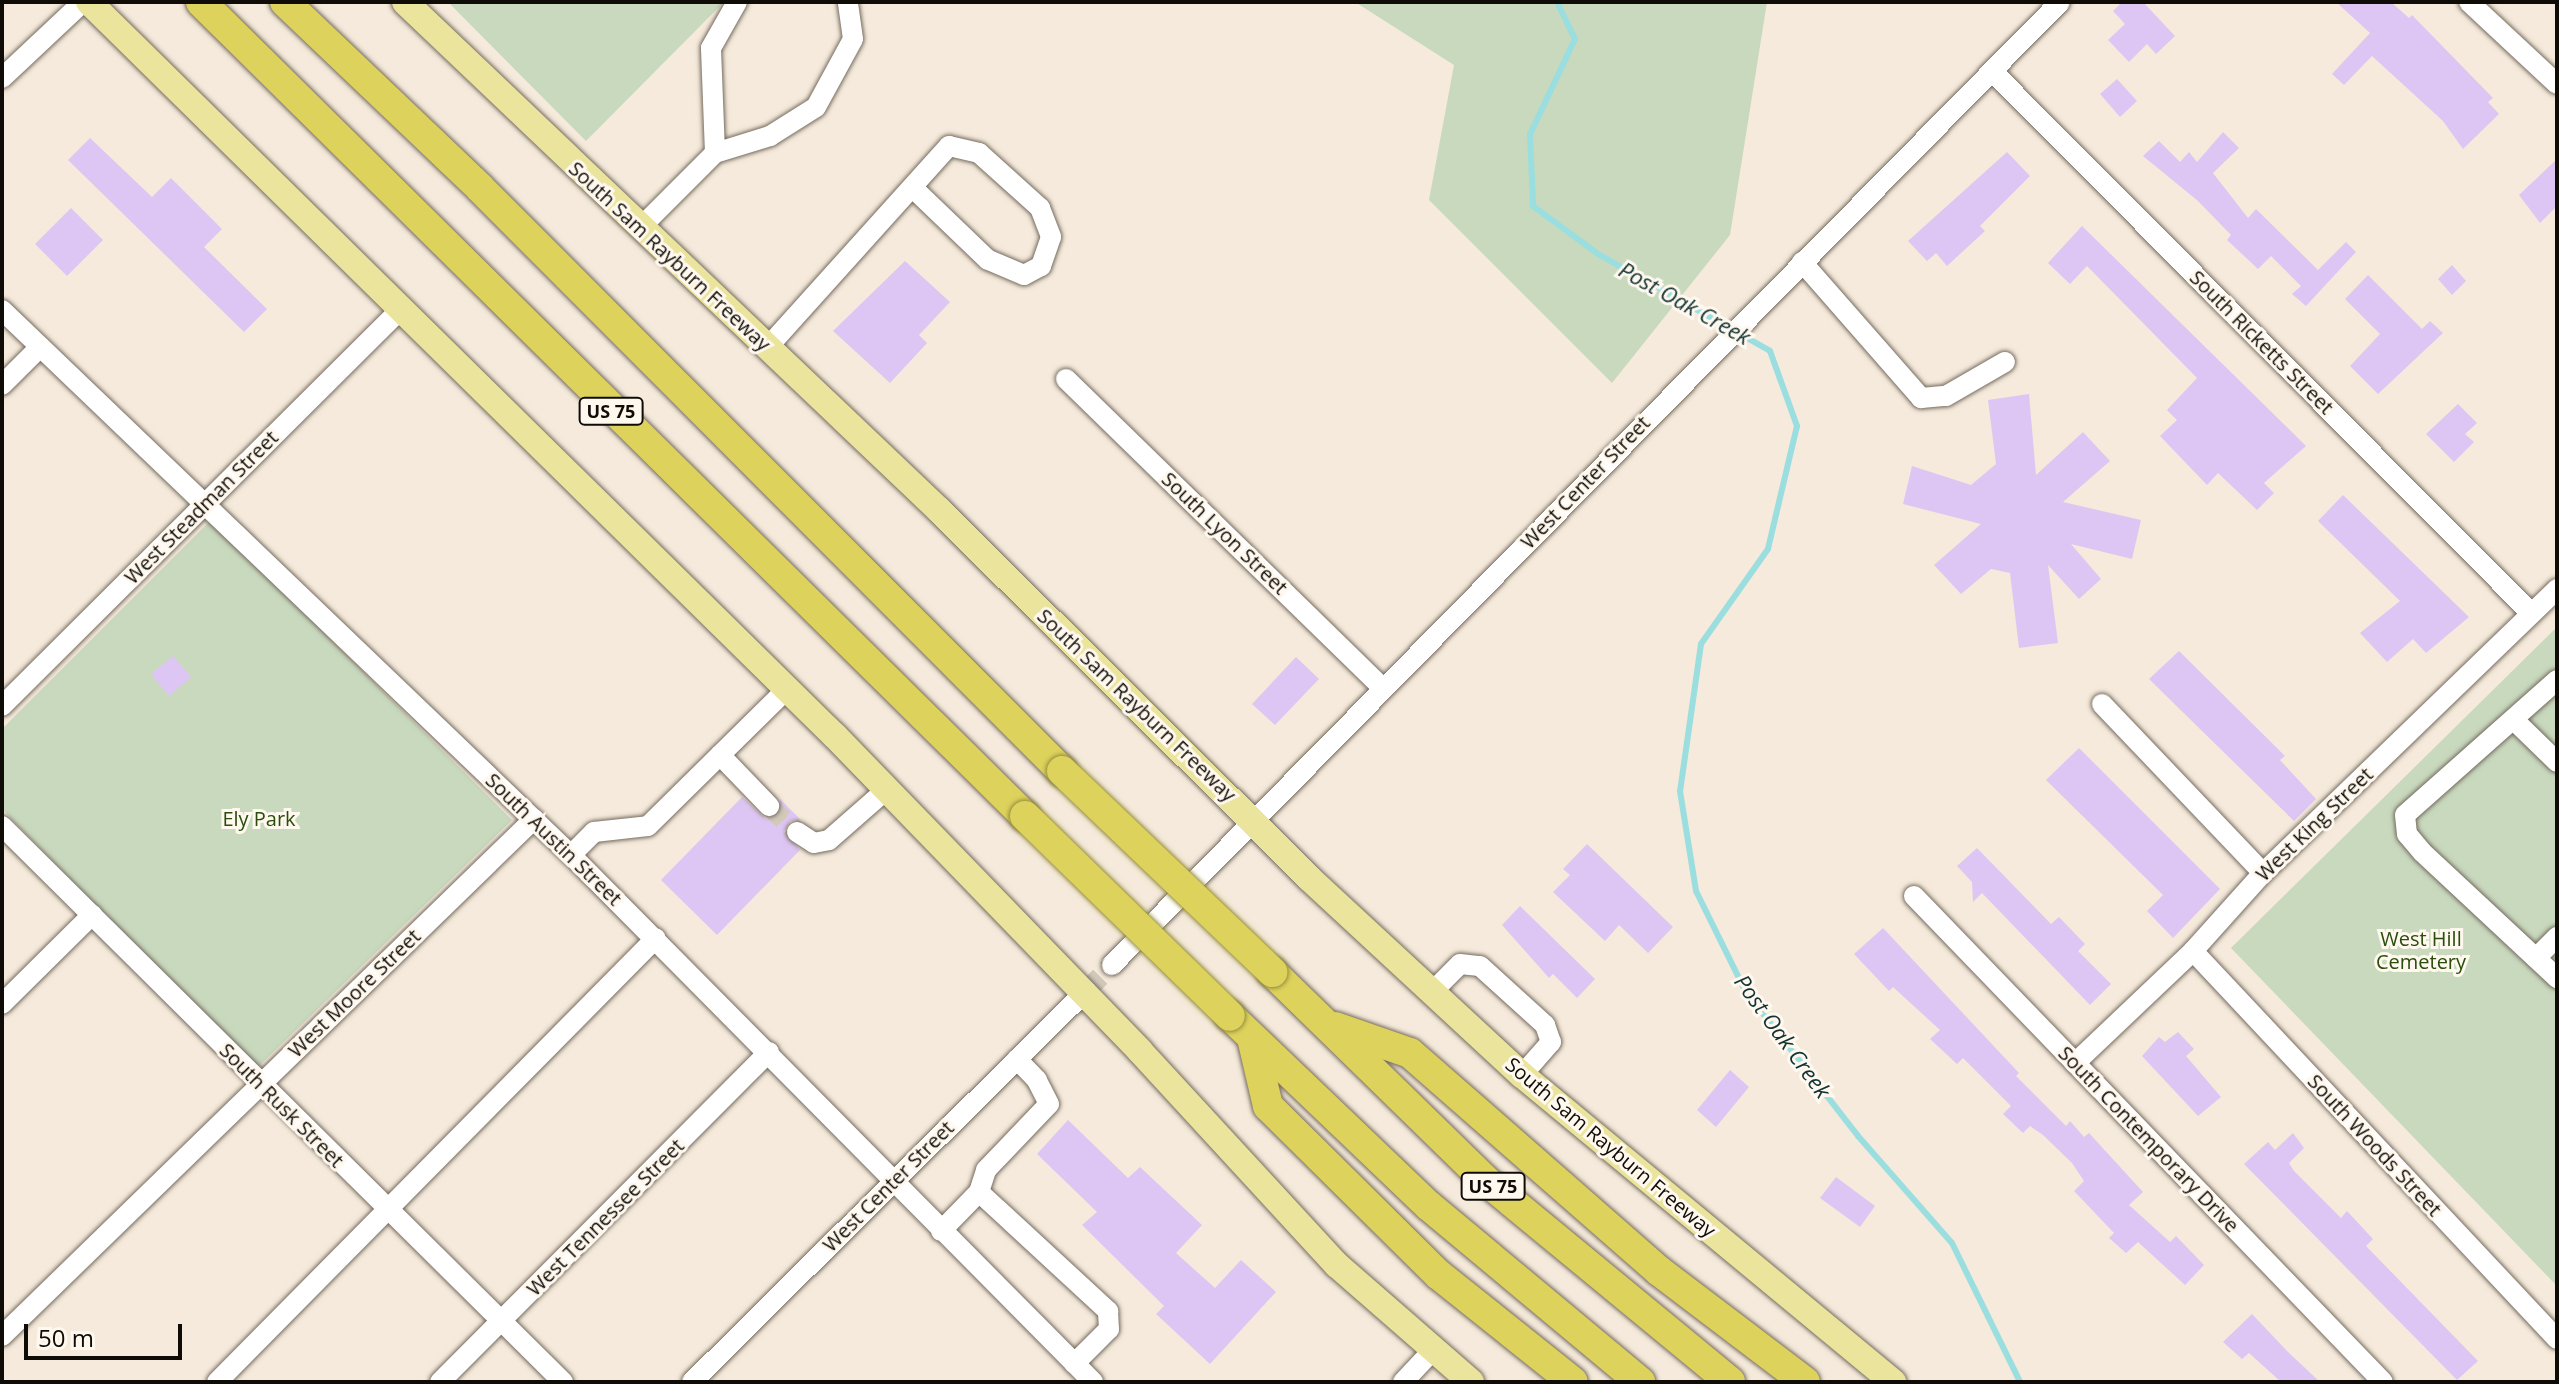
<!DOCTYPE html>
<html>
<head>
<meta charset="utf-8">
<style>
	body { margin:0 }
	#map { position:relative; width:2559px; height:1384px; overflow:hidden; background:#f5eadb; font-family:"Open Sans",sans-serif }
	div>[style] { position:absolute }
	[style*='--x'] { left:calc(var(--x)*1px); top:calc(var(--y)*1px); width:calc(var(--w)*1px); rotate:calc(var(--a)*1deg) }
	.green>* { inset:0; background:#c8d9be }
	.stream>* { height:6px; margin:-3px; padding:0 3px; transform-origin:3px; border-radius:3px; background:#9adee0 }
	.building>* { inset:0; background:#dec6f4 }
	.minor-tunnel>* { height:20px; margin-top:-10px; transform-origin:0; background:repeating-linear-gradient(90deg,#d2c9bb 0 20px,transparent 0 30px) }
	.roads { filter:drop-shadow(0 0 2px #756b5f) drop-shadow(0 0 2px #756b5f) }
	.minor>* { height:20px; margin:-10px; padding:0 10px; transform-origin:10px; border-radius:10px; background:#fff }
	.major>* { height:26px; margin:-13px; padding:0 13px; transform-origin:13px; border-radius:13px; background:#ebe49d }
	.highway>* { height:30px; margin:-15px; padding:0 15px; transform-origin:15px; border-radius:15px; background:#ddd25b }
	.bridges { filter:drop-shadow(0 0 2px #958d3e) drop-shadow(0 0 2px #958d3e) }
	.highway-bridge>* { height:30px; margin:-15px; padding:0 15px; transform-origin:15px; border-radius:15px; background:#ddd25b }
	span { translate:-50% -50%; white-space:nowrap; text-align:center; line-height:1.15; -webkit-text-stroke:6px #fff8ef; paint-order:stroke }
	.shield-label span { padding:2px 6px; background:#fff8ef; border:2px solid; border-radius:6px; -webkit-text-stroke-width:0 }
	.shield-label { font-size:18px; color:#0f0c07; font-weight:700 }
	.street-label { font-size:20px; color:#0f0c07 }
	.park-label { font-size:20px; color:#2a4c0c }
	.water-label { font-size:22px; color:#113334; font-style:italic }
	.frame { position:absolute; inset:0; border:4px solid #0f0c07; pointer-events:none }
	.scale { position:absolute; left:24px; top:1324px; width:158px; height:36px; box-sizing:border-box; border:4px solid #0f0c07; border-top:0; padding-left:10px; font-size:24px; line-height:28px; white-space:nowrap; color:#0f0c07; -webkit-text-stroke:6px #fff8ef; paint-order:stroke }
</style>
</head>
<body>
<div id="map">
	<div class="green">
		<i style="clip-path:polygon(448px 2px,724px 2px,586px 141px)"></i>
		<i style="clip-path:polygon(1355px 2px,1767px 2px,1730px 235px,1612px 383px,1429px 200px,1454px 65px)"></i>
		<i style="clip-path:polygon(211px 520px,512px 820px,256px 1069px,2px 809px,2px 729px)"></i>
		<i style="clip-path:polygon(2557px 627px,2557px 1286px,2231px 948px)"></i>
	</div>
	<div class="stream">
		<i style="--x:1557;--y:2;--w:41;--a:64.1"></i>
		<i style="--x:1575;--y:39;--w:105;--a:115.3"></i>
		<i style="--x:1530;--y:134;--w:72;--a:87.6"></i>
		<i style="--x:1533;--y:206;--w:81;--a:36.4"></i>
		<i style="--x:1598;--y:254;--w:197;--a:29.4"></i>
		<i style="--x:1770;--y:351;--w:80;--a:70.2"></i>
		<i style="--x:1797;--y:426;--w:126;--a:103.3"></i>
		<i style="--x:1768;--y:549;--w:116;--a:125.2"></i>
		<i style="--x:1701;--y:644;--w:148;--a:98.1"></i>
		<i style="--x:1680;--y:791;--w:101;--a:80.9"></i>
		<i style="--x:1696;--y:891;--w:113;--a:63.7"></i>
		<i style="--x:1746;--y:992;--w:182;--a:52.1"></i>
		<i style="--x:1858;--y:1136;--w:142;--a:48.7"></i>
		<i style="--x:1952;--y:1243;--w:155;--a:63.9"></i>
	</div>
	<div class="building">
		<i style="clip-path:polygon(2122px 2px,2143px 2px,2175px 36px,2156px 54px,2147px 44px,2129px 62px,2108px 40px,2125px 24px,2113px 11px)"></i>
		<i style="clip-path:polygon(2336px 2px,2391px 2px,2409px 18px,2412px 15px,2493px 98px,2488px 102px,2499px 114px,2463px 149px,2443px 121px,2372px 56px,2344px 85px,2332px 74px,2370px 33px)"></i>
		<i style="clip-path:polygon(2117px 79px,2137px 101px,2120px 117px,2100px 94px)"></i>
		<i style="clip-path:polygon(2223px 132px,2239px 148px,2213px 173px,2248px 218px,2256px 209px,2318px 270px,2346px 242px,2356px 252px,2306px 306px,2292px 294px,2301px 286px,2271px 256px,2258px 269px,2227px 240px,2231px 235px,2198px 201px,2143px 156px,2159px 141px,2180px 162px,2189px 152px,2197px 162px)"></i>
		<i style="clip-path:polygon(90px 138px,152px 197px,171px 178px,222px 229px,204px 247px,267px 309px,244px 332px,68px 160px)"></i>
		<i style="clip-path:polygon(2007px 152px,2030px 176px,1980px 226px,1985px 231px,1947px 266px,1936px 253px,1927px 261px,1908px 241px)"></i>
		<i style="clip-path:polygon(2557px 159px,2557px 206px,2540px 223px,2519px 195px)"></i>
		<i style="clip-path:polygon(71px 208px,103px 240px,67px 276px,35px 244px)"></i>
		<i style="clip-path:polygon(2082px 226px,2306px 446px,2264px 483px,2274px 493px,2257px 510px,2218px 473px,2207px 485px,2160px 436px,2177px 420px,2167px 410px,2197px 378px,2087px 266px,2070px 284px,2048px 263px)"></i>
		<i style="clip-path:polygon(905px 261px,950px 302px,919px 335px,927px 343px,890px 383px,833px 331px)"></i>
		<i style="clip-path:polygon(2452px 265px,2466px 281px,2452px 295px,2438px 279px)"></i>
		<i style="clip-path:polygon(2368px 275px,2422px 329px,2430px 321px,2443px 333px,2378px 394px,2350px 366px,2380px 334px,2345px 299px)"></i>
		<i style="clip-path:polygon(2029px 394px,2036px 475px,2083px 432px,2110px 461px,2063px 502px,2141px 520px,2132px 559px,2071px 544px,2101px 579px,2079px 599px,2048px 565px,2058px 643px,2019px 648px,2010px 573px,1991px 569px,1961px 594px,1934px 565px,1981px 524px,1903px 504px,1912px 466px,1971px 485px,1996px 464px,1988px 400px)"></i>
		<i style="clip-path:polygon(2458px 404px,2477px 423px,2465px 434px,2474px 442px,2454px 462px,2426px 434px)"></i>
		<i style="clip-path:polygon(2343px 495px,2469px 617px,2426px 653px,2413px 639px,2387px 662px,2360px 633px,2400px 601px,2318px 521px)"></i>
		<i style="clip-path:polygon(2179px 651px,2285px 756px,2280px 760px,2316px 799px,2294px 821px,2149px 679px)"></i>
		<i style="clip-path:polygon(173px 656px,191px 677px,169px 696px,151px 674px)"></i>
		<i style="clip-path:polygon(1296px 657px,1319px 679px,1275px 725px,1252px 704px)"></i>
		<i style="clip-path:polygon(2079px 748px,2220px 889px,2173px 938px,2147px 911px,2163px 895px,2046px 780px)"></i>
		<i style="clip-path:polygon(742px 797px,766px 819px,778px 815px,780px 799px,801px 820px,790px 821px,784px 832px,800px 850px,717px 935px,661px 880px)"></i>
		<i style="clip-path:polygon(1587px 844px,1673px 927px,1648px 953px,1619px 925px,1605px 941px,1553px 892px,1570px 875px,1563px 869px)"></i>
		<i style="clip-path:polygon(1977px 848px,2051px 924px,2059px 917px,2085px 944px,2078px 951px,2111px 984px,2090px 1005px,1982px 893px,1973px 902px,1972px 882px,1957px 866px)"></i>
		<i style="clip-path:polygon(1520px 906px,1595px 979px,1577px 998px,1553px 974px,1549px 978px,1502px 925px)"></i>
		<i style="clip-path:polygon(1883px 928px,2019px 1073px,2016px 1076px,2066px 1126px,2070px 1121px,2084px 1137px,2089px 1133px,2143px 1192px,2129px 1205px,2170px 1242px,2176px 1236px,2204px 1265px,2185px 1285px,2138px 1242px,2126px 1253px,2109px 1238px,2114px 1233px,2074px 1191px,2084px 1181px,2072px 1163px,2043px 1135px,2030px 1126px,2023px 1133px,2003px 1114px,2011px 1106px,1963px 1058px,1957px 1064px,1930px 1039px,1940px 1030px,1893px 987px,1889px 991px,1854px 954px)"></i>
		<i style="clip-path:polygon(2178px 1032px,2194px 1049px,2186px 1056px,2221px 1097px,2198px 1116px,2142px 1056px,2159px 1037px,2165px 1042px)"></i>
		<i style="clip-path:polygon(1730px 1070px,1749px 1087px,1716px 1127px,1697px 1110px)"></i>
		<i style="clip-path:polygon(1068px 1120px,1128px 1178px,1140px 1167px,1202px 1225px,1176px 1253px,1215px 1288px,1241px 1260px,1276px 1292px,1210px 1364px,1156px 1314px,1164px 1306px,1082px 1225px,1097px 1212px,1037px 1154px)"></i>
		<i style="clip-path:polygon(2293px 1133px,2304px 1148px,2289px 1163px,2294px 1171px,2341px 1218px,2347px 1211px,2373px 1239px,2366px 1246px,2478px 1361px,2457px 1380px,2244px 1164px,2268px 1142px,2275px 1150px)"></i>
		<i style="clip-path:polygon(1836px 1177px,1875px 1206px,1860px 1227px,1820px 1198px)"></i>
		<i style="clip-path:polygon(2252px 1314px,2288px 1352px,2320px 1382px,2281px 1382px,2249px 1353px,2242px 1359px,2223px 1342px)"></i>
	</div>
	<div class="minor-tunnel">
		<i style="--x:769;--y:806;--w:38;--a:43"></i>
		<i style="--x:1086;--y:991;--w:37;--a:-45"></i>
	</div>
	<div class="roads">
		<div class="minor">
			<i style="--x:2469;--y:2;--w:120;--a:43"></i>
			<i style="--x:1992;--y:71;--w:764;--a:45.16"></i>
			<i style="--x:2;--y:78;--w:111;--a:-43.2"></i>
			<i style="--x:715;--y:153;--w:105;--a:-92.2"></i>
			<i style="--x:711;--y:48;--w:53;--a:-60.5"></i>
			<i style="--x:640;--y:228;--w:106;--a:-45"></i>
			<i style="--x:715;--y:153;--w:58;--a:-17.2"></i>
			<i style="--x:770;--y:136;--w:54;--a:-32.2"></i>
			<i style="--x:816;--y:107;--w:77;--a:-61.4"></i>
			<i style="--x:853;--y:39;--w:37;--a:-98"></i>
			<i style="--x:1802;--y:262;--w:181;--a:48.8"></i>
			<i style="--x:1921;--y:398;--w:25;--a:-5"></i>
			<i style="--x:1946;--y:396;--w:68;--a:-30"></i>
			<i style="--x:2;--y:310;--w:788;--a:43.77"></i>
			<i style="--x:571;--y:855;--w:742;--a:45.27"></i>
			<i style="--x:767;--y:348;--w:272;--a:-48"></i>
			<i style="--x:949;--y:146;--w:31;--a:13"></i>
			<i style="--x:979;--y:153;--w:82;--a:42"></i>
			<i style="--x:1040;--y:208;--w:31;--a:69"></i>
			<i style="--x:1051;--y:237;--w:31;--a:109"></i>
			<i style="--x:1041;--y:266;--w:19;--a:152"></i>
			<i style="--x:1024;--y:275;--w:39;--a:-157"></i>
			<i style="--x:988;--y:260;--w:105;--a:-136.2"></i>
			<i style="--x:1066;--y:379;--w:443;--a:44.3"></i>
			<i style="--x:2;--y:385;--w:54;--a:-45"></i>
			<i style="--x:2557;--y:680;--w:203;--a:138.4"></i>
			<i style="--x:2405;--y:815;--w:19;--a:84"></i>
			<i style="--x:2407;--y:834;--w:23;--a:50"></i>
			<i style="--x:2422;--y:852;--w:185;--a:43"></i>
			<i style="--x:2102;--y:704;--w:233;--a:46.4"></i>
			<i style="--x:2;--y:706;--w:563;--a:-44.86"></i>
			<i style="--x:2515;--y:721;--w:59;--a:44.3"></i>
			<i style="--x:720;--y:755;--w:71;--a:46.1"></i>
			<i style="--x:2;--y:826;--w:790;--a:44.74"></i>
			<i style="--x:797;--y:832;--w:20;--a:33"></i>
			<i style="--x:814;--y:843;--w:15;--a:-11"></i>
			<i style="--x:829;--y:840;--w:77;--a:-41.3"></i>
			<i style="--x:571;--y:855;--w:33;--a:-45"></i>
			<i style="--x:594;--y:832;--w:54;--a:-6.3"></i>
			<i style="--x:648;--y:826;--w:195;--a:-44.6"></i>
			<i style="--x:1914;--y:896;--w:675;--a:46.02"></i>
			<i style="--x:2193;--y:951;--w:532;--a:46.83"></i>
			<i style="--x:2536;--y:958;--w:30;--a:-45"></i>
			<i style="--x:1112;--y:965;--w:1351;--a:-45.45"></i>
			<i style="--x:1433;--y:991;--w:38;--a:-45"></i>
			<i style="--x:1460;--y:964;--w:20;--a:6"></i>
			<i style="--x:1480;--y:966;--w:88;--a:42.2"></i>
			<i style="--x:1545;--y:1025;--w:18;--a:71"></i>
			<i style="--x:1551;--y:1042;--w:44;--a:131.3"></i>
			<i style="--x:2;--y:1004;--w:127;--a:-44.7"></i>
			<i style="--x:2075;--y:1063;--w:163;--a:-43.5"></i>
			<i style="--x:2193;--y:951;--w:105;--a:-48.1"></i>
			<i style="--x:2263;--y:873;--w:409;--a:-44"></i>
			<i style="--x:979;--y:1192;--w:176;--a:42.7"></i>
			<i style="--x:1108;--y:1311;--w:18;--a:87"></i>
			<i style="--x:1109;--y:1329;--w:49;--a:135"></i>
			<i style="--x:941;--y:1231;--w:54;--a:-45.7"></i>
			<i style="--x:979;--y:1192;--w:23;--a:-72"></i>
			<i style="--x:986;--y:1170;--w:91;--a:-46.3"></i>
			<i style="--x:1049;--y:1104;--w:27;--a:-117"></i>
			<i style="--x:1037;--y:1080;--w:29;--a:-134"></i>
			<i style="--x:2;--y:1336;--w:742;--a:-44.18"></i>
			<i style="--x:217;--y:1382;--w:624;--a:-45.32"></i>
			<i style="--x:440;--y:1382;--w:466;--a:-45.1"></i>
			<i style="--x:692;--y:1382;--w:555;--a:-44.78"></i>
			<i style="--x:1403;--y:1382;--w:45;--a:-46.8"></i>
		</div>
		<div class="major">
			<i style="--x:89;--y:2;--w:1047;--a:44.54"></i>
			<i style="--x:835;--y:736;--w:438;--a:45.9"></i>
			<i style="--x:1140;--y:1051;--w:291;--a:47.4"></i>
			<i style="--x:1337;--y:1265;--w:178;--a:41.1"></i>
			<i style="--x:405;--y:2;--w:737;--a:43.57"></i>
			<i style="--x:939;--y:510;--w:522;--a:44.84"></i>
			<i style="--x:1309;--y:878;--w:290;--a:42.8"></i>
			<i style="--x:1522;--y:1075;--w:482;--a:39.6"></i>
		</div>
		<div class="highway">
			<i style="--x:201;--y:2;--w:1158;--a:44.65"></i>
			<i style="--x:285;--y:2;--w:269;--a:43.6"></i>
			<i style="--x:480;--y:188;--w:824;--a:45.05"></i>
			<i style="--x:1272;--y:972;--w:296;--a:44.3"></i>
			<i style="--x:1484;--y:1179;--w:319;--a:39.5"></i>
			<i style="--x:1230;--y:1016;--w:275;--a:43.7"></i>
			<i style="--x:1429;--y:1206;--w:275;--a:39.8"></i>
			<i style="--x:1335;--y:1027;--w:79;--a:19.1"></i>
			<i style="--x:1410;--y:1053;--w:331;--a:41.2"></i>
			<i style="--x:1659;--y:1271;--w:183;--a:37.2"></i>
			<i style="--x:1252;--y:1038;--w:70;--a:76.8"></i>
			<i style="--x:1268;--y:1106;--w:240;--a:44.7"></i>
			<i style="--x:1439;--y:1275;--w:171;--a:38.6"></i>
		</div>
	</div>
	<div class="bridges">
		<div class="highway-bridge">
			<i style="--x:1062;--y:771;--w:291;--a:43.7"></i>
			<i style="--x:1025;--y:816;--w:286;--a:44.3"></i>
		</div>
	</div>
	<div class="shield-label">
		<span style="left:611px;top:411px">US 75</span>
		<span style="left:1493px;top:1186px">US 75</span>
	</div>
	<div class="street-label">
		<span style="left:670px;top:256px;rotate:43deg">South Sam Rayburn Freeway</span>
		<span style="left:2262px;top:342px;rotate:45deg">South Ricketts Street</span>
		<span style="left:1585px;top:482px;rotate:-46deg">West Center Street</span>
		<span style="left:201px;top:507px;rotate:-45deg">West Steadman Street</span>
		<span style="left:1225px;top:533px;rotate:44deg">South Lyon Street</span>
		<span style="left:1137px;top:705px;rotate:44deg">South Sam Rayburn Freeway</span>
		<span style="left:2314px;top:824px;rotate:-44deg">West King Street</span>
		<span style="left:554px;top:839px;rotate:44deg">South Austin Street</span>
		<span style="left:354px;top:993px;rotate:-44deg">West Moore Street</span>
		<span style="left:282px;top:1105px;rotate:45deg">South Rusk Street</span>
		<span style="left:2149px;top:1139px;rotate:46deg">South Contemporary Drive</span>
		<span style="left:2375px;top:1145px;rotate:47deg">South Woods Street</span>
		<span style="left:1611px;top:1147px;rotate:40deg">South Sam Rayburn Freeway</span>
		<span style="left:888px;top:1186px;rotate:-45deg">West Center Street</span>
		<span style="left:605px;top:1217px;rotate:-45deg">West Tennessee Street</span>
	</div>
	<div class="park-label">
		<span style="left:259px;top:818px">Ely Park</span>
		<span style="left:2421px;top:950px">West Hill<br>Cemetery</span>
	</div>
	<div class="water-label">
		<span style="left:1685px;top:303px;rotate:29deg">Post Oak Creek</span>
		<span style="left:1783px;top:1036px;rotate:54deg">Post Oak Creek</span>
	</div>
	<div class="frame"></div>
	<div class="scale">50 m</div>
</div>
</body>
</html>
